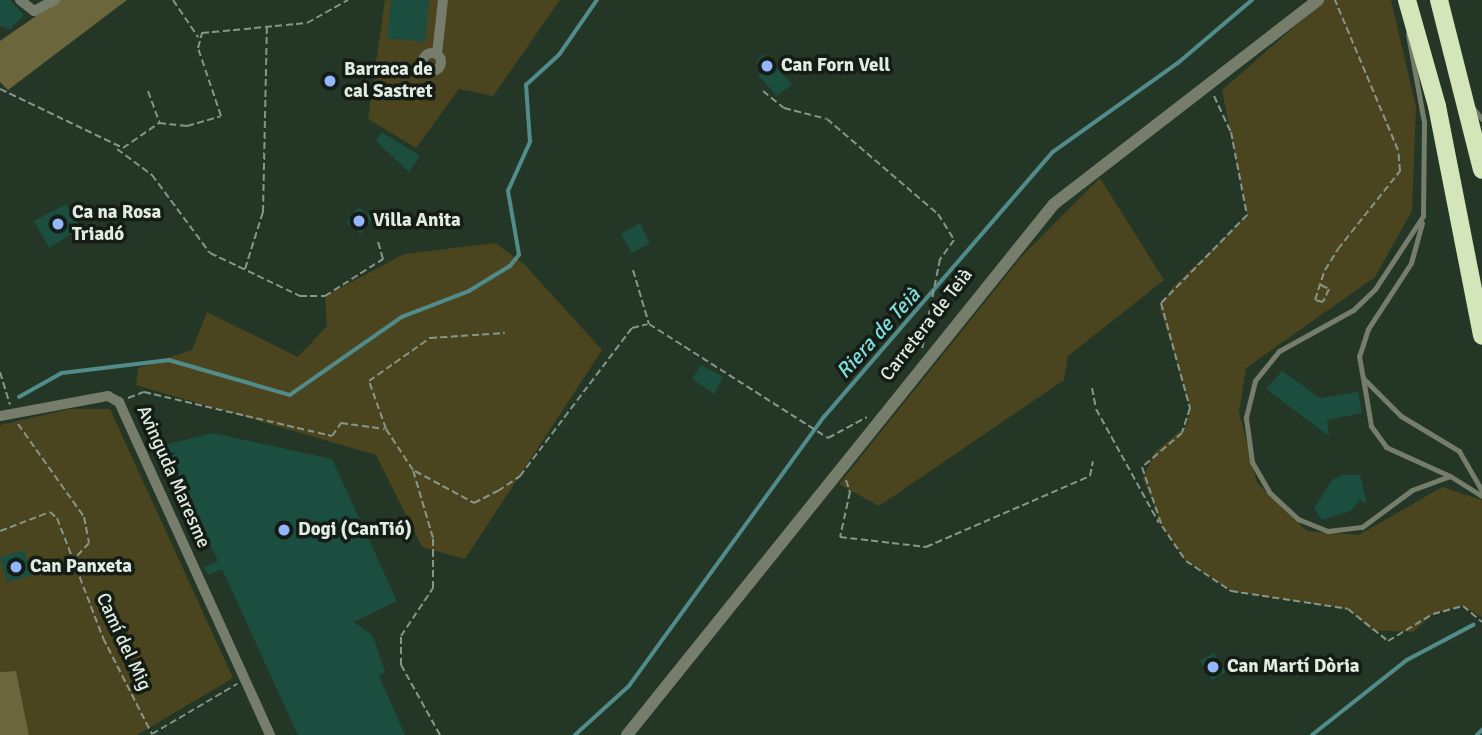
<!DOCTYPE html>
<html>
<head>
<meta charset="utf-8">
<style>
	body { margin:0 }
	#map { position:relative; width:1482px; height:735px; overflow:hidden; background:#243727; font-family:Signika,sans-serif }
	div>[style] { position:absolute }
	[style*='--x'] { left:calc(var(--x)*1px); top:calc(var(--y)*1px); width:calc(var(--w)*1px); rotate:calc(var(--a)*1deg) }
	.green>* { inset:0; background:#4a451f }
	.forest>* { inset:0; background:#6b663c }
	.stream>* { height:3.5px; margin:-1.75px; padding:0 1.75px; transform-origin:1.75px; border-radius:1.75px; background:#528c8a }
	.building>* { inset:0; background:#1b4e3f }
	.path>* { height:2px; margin-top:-1px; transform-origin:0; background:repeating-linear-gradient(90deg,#879689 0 7px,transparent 0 10.5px) }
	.service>* { height:5px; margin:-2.5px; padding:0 2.5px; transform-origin:2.5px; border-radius:2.5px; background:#767d6b }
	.minor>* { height:10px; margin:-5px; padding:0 5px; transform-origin:5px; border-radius:5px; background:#767d6b }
	.minor>.ring { margin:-5px; padding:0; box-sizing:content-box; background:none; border:10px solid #767d6b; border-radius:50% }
	.tertiary>* { height:12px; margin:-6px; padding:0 6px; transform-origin:6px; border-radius:6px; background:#767d6b }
	.motorway>* { height:18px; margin:-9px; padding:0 9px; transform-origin:9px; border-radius:9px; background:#d4e5b9 }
	.dots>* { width:19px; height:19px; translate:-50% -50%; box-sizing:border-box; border:4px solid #141c15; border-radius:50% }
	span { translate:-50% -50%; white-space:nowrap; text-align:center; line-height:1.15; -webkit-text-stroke:7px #141c15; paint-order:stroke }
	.poi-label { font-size:19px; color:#e0ece1; font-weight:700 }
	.left { translate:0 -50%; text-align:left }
	.street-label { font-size:19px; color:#e0ece1 }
	.water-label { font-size:21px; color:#7fdedc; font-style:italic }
</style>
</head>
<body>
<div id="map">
	<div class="green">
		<i style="clip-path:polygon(385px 0,560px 0,493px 96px,459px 89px,416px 148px,368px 119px)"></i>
		<i style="clip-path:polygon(1325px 0,1391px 0,1416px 107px,1412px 211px,1375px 277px,1246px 368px,1239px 412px,1257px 483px,1307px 531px,1359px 535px,1442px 487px,1482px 500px,1482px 617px,1463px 606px,1433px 614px,1413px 632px,1371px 630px,1348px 609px,1231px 591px,1186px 561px,1162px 526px,1143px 478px,1155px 452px,1187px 425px,1190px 408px,1160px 308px,1171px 289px,1247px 215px,1222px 90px)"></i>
		<i style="clip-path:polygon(1100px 178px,1164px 280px,1068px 356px,1064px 380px,879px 506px,839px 484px,1022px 256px)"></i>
		<i style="clip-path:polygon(495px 243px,524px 264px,602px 350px,465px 559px,422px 547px,376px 455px,136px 385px,138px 368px,192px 350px,207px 312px,298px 357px,327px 326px,325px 296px,404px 254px)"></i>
		<i style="clip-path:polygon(70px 409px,110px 409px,233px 678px,137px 735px,29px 735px,16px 671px,0 672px,0 425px)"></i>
	</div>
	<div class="forest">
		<i style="clip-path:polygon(59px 0,127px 0,8px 90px,0 82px,0 41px)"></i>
		<i style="clip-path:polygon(16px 671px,29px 735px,0 735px,0 672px)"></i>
	</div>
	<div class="stream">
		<i style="--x:19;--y:397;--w:49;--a:-29.2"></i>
		<i style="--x:62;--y:373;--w:108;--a:-6.9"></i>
		<i style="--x:169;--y:360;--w:126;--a:16.1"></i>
		<i style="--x:290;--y:395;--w:136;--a:-34.9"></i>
		<i style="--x:402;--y:317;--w:72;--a:-21.2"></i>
		<i style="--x:469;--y:291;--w:48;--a:-31.4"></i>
		<i style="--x:510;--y:266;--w:14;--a:-51"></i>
		<i style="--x:519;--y:255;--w:65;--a:-99.8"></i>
		<i style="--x:508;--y:191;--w:54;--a:-65.8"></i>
		<i style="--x:530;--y:142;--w:57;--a:-94"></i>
		<i style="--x:526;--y:85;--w:45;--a:-42.3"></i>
		<i style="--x:559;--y:55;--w:67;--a:-55.4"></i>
		<i style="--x:575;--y:735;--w:73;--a:-42.2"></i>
		<i style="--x:629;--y:686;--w:332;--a:-54.1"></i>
		<i style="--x:824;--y:417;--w:350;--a:-49.2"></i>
		<i style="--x:1053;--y:152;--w:153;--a:-35.5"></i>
		<i style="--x:1178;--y:63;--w:97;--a:-40.4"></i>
		<i style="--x:1312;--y:735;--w:121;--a:-38.3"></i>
		<i style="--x:1407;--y:660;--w:75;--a:-27.9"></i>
		<i style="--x:1477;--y:735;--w:7;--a:-45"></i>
	</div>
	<div class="building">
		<i style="clip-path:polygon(0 0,10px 0,24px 15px,10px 29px,0 26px)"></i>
		<i style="clip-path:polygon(391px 0,429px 0,425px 42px,387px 38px)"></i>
		<i style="clip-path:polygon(763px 54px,792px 84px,777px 96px,758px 75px,763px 70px,756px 62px)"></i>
		<i style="clip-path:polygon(382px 132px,420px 156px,409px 172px,376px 141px)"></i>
		<i style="clip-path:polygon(66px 204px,81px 228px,49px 248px,34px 221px)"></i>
		<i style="clip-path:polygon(358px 207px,373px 218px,361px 234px,346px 223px)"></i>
		<i style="clip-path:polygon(640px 223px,650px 243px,632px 253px,621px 234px)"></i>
		<i style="clip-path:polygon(701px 365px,723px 377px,714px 394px,692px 379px)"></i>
		<i style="clip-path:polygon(1282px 371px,1320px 398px,1358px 392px,1362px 413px,1327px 420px,1329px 436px,1266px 389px)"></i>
		<i style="clip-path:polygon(213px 433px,332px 459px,397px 601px,354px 622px,373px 636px,385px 672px,379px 676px,405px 735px,298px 735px,222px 569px,208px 575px,204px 567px,218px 561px,164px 445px)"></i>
		<i style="clip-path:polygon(1343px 475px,1360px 475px,1367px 504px,1360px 500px,1350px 511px,1322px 520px,1314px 509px,1332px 480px)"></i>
		<i style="clip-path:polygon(24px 550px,32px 575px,7px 582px,0 557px)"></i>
		<i style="clip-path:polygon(1214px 653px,1226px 672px,1212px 680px,1200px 661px)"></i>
	</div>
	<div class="path">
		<i style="--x:173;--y:0;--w:45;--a:56"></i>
		<i style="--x:0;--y:89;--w:136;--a:25.6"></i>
		<i style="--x:123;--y:148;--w:44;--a:-34.8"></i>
		<i style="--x:159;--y:123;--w:28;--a:6"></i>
		<i style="--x:187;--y:126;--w:35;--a:-16"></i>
		<i style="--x:221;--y:116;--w:72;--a:-108.7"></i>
		<i style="--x:198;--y:48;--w:16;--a:-75"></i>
		<i style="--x:202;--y:33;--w:105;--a:-5.4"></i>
		<i style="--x:307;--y:23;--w:47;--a:-29.3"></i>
		<i style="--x:148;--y:91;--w:33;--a:70"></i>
		<i style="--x:763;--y:91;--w:27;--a:39"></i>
		<i style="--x:784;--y:108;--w:44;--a:14.3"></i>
		<i style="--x:827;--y:119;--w:146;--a:40.6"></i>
		<i style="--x:938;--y:214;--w:31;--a:58"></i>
		<i style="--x:954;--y:240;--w:24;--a:126"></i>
		<i style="--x:940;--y:259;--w:92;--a:101.3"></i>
		<i style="--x:1214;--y:96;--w:40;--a:65"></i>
		<i style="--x:1231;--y:132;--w:85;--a:79.1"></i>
		<i style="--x:1247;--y:215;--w:123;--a:134.3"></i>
		<i style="--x:1161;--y:303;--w:109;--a:74.6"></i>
		<i style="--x:1190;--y:408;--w:26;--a:108"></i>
		<i style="--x:1182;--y:433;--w:52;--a:139.6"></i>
		<i style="--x:1142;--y:467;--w:62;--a:71.3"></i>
		<i style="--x:1162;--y:526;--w:42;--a:55.6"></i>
		<i style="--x:1186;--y:561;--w:54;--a:33.7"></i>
		<i style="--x:1231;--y:591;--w:118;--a:8.7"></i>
		<i style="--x:1348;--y:609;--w:51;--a:38.7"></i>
		<i style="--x:1388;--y:641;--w:52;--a:-31"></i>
		<i style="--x:1433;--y:614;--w:31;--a:-15"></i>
		<i style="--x:1463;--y:606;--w:25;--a:40"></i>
		<i style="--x:117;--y:149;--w:44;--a:36.6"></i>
		<i style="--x:152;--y:175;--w:97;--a:53.4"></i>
		<i style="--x:210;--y:253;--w:100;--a:25.5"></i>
		<i style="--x:300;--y:296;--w:25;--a:0"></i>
		<i style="--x:325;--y:296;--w:69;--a:-32.5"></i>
		<i style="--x:383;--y:259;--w:19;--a:-106"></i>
		<i style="--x:245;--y:269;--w:60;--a:-72.5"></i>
		<i style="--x:263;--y:212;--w:186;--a:-88.8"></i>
		<i style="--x:633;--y:270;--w:56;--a:73.5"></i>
		<i style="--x:649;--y:324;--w:212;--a:32.5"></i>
		<i style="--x:828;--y:438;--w:44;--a:-28.3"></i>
		<i style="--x:1321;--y:285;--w:9;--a:27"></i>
		<i style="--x:1329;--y:289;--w:14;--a:115"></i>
		<i style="--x:1323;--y:302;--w:8;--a:-166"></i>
		<i style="--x:1315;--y:300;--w:32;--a:-72"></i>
		<i style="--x:1325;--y:270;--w:25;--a:-58"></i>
		<i style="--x:1338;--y:249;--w:100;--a:-51.5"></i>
		<i style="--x:1400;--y:171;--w:21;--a:-95"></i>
		<i style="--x:1398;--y:150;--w:163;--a:-112.8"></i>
		<i style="--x:0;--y:372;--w:34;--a:73"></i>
		<i style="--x:1092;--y:388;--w:21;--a:79"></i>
		<i style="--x:1096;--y:409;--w:130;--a:61.1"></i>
		<i style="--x:128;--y:398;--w:17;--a:-21"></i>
		<i style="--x:144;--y:392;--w:193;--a:13.2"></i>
		<i style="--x:332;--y:436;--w:16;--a:-55"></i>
		<i style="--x:341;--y:423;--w:44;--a:7.8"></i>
		<i style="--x:18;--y:424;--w:114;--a:54.6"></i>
		<i style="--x:84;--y:517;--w:26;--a:79"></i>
		<i style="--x:89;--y:543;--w:23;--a:133"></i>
		<i style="--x:415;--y:471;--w:67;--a:28.5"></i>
		<i style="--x:474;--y:503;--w:27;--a:-27"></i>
		<i style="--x:498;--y:491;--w:27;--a:-34"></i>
		<i style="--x:520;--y:476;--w:186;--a:-52.9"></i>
		<i style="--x:632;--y:328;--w:16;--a:-14"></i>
		<i style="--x:846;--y:480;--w:13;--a:72"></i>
		<i style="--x:850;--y:492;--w:46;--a:102.5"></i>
		<i style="--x:840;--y:537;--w:87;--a:6.6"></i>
		<i style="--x:926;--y:547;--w:179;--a:-23.4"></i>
		<i style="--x:1090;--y:476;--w:15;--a:-79"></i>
		<i style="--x:0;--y:531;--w:53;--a:-20.8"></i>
		<i style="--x:50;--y:512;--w:9;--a:41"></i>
		<i style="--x:57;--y:518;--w:129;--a:69"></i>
		<i style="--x:103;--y:638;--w:108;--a:63"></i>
		<i style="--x:152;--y:734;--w:99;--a:-30.5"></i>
		<i style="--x:440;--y:735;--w:80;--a:-119.1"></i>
		<i style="--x:401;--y:665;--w:29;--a:-90"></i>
		<i style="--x:401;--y:636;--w:58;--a:-56.3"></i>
		<i style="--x:433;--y:588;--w:50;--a:-90"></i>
		<i style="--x:433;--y:538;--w:71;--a:-106.4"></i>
		<i style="--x:413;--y:470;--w:49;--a:-123.4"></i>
		<i style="--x:386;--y:429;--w:51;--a:-109.5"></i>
		<i style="--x:369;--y:381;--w:75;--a:-35.2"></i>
		<i style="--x:430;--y:338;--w:75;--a:-3.8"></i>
	</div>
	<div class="service">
		<i style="--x:1408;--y:34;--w:89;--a:79.7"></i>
		<i style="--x:1424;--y:122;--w:94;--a:90.6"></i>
		<i style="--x:1423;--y:216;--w:87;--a:123.3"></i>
		<i style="--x:1375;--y:289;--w:30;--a:136"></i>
		<i style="--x:1353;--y:310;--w:85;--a:151"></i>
		<i style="--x:1279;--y:351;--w:38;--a:129"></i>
		<i style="--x:1255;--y:381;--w:38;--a:104"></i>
		<i style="--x:1246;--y:418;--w:44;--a:82.2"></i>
		<i style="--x:1252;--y:462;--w:34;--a:60"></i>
		<i style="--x:1269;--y:492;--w:40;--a:43"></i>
		<i style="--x:1298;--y:519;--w:32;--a:22"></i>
		<i style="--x:1328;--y:531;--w:34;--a:-7"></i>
		<i style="--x:1362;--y:527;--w:62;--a:-36.5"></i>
		<i style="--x:1412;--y:490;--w:40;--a:-20.2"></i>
		<i style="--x:1450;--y:476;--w:38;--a:32"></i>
		<i style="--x:1473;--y:108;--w:14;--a:51"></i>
		<i style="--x:1422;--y:223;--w:41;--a:105.4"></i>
		<i style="--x:1411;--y:263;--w:79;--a:123.1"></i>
		<i style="--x:1368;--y:329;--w:28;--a:108"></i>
		<i style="--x:1359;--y:356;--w:22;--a:80"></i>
		<i style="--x:1363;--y:378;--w:54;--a:45"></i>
		<i style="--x:1401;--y:416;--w:68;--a:31.1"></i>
		<i style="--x:1459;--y:451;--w:46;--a:60.1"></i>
		<i style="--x:1363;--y:378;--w:49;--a:80.5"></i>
		<i style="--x:1371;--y:426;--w:26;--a:54"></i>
		<i style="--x:1386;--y:447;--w:70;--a:24.4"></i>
	</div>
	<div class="minor">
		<i style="--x:20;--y:0;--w:18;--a:38"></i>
		<i style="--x:34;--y:11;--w:24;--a:-28"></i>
		<i class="ring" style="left:423px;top:53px;width:8px;height:8px"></i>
		<i style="--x:437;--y:54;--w:54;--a:-83.7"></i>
		<i style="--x:0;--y:416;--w:110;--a:-10.5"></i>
		<i style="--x:108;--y:396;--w:13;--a:29"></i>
		<i style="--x:119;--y:402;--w:366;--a:65.6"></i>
	</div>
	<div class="tertiary">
		<i style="--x:627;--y:735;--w:681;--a:-51.2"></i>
		<i style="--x:1054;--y:204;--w:334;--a:-37.7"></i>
	</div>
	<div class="motorway">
		<i style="--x:1407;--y:0;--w:110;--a:74.2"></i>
		<i style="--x:1437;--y:106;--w:234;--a:78.9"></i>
		<i style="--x:1439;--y:0;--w:175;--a:75.8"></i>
	</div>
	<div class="dots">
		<i style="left:767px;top:66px;background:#92b7fd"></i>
		<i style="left:330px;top:81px;background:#92b7fd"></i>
		<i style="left:359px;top:221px;background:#92b7fd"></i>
		<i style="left:58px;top:224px;background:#92b7fd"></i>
		<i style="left:284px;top:530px;background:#92b7fd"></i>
		<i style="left:16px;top:567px;background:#92b7fd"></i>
		<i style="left:1213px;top:667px;background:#92b7fd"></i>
	</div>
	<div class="poi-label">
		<span class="left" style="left:781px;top:66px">Can Forn Vell</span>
		<span class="left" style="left:344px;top:81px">Barraca de<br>cal Sastret</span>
		<span class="left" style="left:72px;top:224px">Ca na Rosa<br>Triadó</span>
		<span class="left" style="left:373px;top:221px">Villa Anita</span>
		<span class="left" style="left:298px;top:530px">Dogi (CanTió)</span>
		<span class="left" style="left:30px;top:567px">Can Panxeta</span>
		<span class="left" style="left:1227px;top:667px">Can Martí Dòria</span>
	</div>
	<div class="street-label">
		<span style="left:927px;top:325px;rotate:-52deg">Carretera de Teià</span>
		<span style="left:173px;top:477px;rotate:66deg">Avinguda Maresme</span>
		<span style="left:123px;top:642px;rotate:65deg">Camí del Mig</span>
	</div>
	<div class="water-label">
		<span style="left:878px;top:333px;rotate:-48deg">Riera de Teià</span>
	</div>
</div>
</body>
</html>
